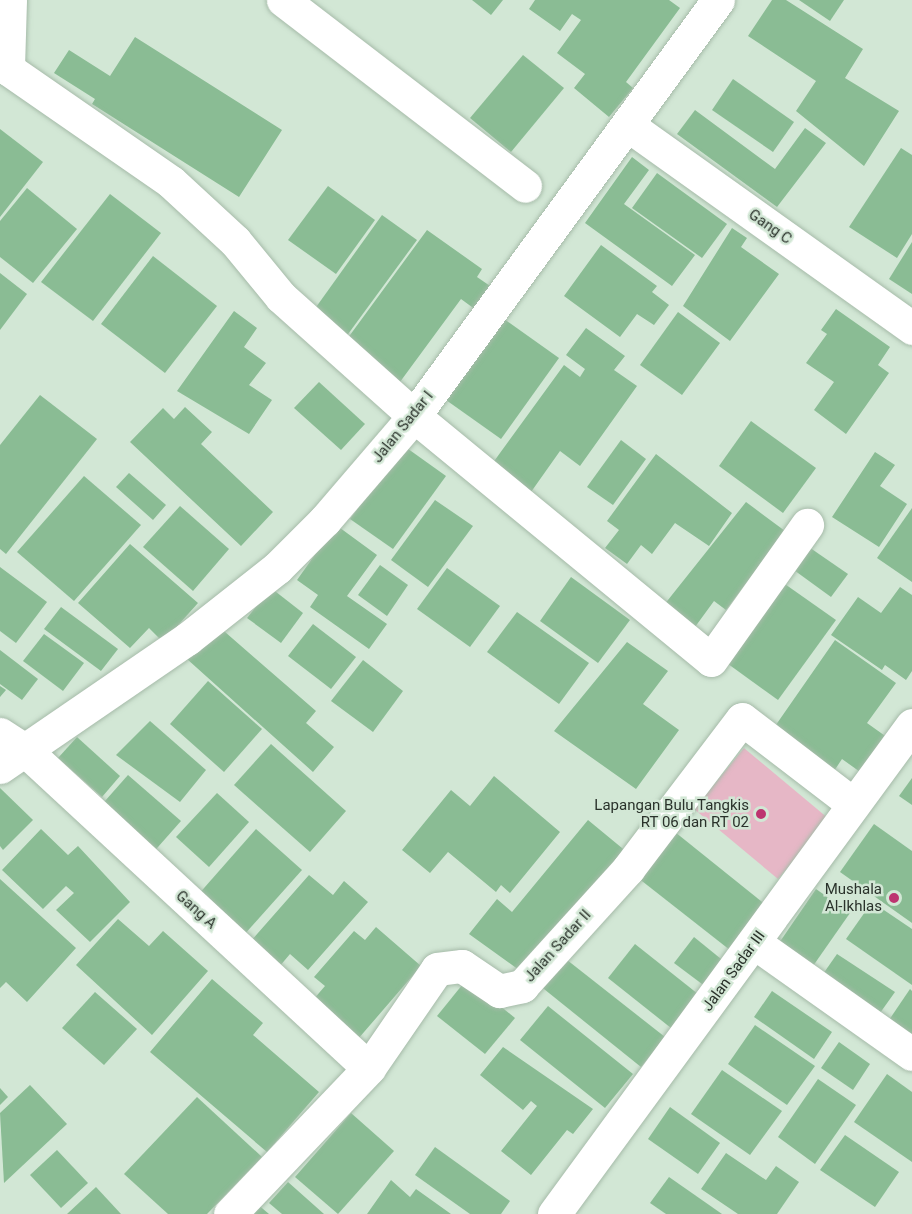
<!DOCTYPE html>
<html>
<head>
<meta charset="utf-8">
<style>
	body { margin:0 }
	#map { position:relative; width:912px; height:1214px; overflow:hidden; background:#d2e7d5; font-family:Roboto,sans-serif }
	div>[style] { position:absolute }
	[style*='--x'] { left:calc(var(--x)*1px); top:calc(var(--y)*1px); width:calc(var(--w)*1px); rotate:calc(var(--a)*1deg) }
	.green>* { inset:0; background:#e6b7c6 }
	.building>* { inset:0; background:#8abc94 }
	.roads { filter:drop-shadow(0 0 2px #a6bba9) drop-shadow(0 0 2px #a6bba9) }
	.street>* { height:33px; margin:-16.5px; padding:0 16.5px; transform-origin:16.5px; border-radius:16.5px; background:#fff }
	.dots>* { width:16px; height:16px; translate:-50% -50%; box-sizing:border-box; border:3px solid #d2e7d5; border-radius:50% }
	span { translate:-50% -50%; white-space:nowrap; text-align:center; line-height:1.15; -webkit-text-stroke:5px #d2e7d5; paint-order:stroke }
	.street-label { font-size:15px; color:#2a322b }
	.poi-label { font-size:15px; color:#2a322b }
	.right { translate:-100% -50%; text-align:right }
</style>
</head>
<body>
<div id="map">
	<div class="green">
		<i style="clip-path:polygon(744px 748px,829px 819px,778px 879px,694px 809px)"></i>
	</div>
	<div class="building">
		<i style="clip-path:polygon(472px 0,503px 0,491px 15px)"></i>
		<i style="clip-path:polygon(535px 0,669px 0,680px 8px,626px 82px,633px 88px,609px 117px,574px 88px,585px 74px,557px 53px,581px 20px,572px 14px,560px 31px,529px 9px)"></i>
		<i style="clip-path:polygon(772px 0,786px 0,863px 49px,845px 78px,899px 111px,864px 166px,796px 111px,816px 81px,748px 36px)"></i>
		<i style="clip-path:polygon(799px 0,844px 0,830px 21px)"></i>
		<i style="clip-path:polygon(135px 37px,282px 130px,239px 197px,92px 104px,95px 99px,54px 73px,69px 50px,110px 76px)"></i>
		<i style="clip-path:polygon(523px 55px,564px 88px,511px 152px,470px 118px)"></i>
		<i style="clip-path:polygon(733px 79px,794px 122px,773px 152px,712px 110px)"></i>
		<i style="clip-path:polygon(695px 110px,775px 169px,805px 128px,826px 143px,777px 207px,677px 134px)"></i>
		<i style="clip-path:polygon(0 129px,43px 162px,0 217px)"></i>
		<i style="clip-path:polygon(901px 148px,912px 155px,912px 234px,897px 258px,849px 227px)"></i>
		<i style="clip-path:polygon(632px 157px,649px 170px,624px 204px,695px 255px,672px 286px,585px 223px)"></i>
		<i style="clip-path:polygon(657px 173px,727px 224px,702px 258px,632px 208px)"></i>
		<i style="clip-path:polygon(328px 186px,375px 220px,336px 274px,288px 240px)"></i>
		<i style="clip-path:polygon(27px 188px,77px 229px,33px 283px,0 257px,0 221px)"></i>
		<i style="clip-path:polygon(110px 194px,161px 233px,93px 321px,41px 282px)"></i>
		<i style="clip-path:polygon(382px 215px,417px 240px,343px 341px,309px 317px)"></i>
		<i style="clip-path:polygon(732px 228px,747px 238px,741px 247px,779px 274px,730px 341px,683px 306px)"></i>
		<i style="clip-path:polygon(427px 230px,482px 269px,477px 277px,493px 288px,476px 310px,461px 299px,397px 386px,342px 346px)"></i>
		<i style="clip-path:polygon(912px 242px,912px 294px,889px 279px)"></i>
		<i style="clip-path:polygon(601px 245px,657px 286px,652px 292px,669px 305px,654px 325px,637px 314px,620px 337px,564px 296px)"></i>
		<i style="clip-path:polygon(153px 256px,217px 306px,165px 373px,101px 324px)"></i>
		<i style="clip-path:polygon(0 273px,27px 294px,0 330px)"></i>
		<i style="clip-path:polygon(836px 309px,890px 347px,878px 365px,889px 373px,846px 434px,814px 410px,834px 382px,806px 363px,827px 334px,821px 330px)"></i>
		<i style="clip-path:polygon(234px 311px,257px 328px,244px 347px,266px 363px,249px 385px,272px 400px,249px 434px,177px 391px)"></i>
		<i style="clip-path:polygon(678px 312px,720px 343px,682px 395px,640px 365px)"></i>
		<i style="clip-path:polygon(504px 319px,559px 358px,501px 439px,446px 400px)"></i>
		<i style="clip-path:polygon(586px 328px,625px 356px,614px 370px,637px 386px,580px 466px,560px 451px,531px 492px,492px 464px,564px 365px,580px 377px,585px 369px,566px 355px)"></i>
		<i style="clip-path:polygon(319px 382px,365px 424px,341px 450px,294px 408px)"></i>
		<i style="clip-path:polygon(40px 395px,97px 439px,6px 554px,0 549px,0 445px)"></i>
		<i style="clip-path:polygon(185px 407px,212px 432px,201px 444px,273px 512px,241px 546px,130px 442px,163px 408px,174px 419px)"></i>
		<i style="clip-path:polygon(751px 421px,816px 468px,783px 513px,719px 466px)"></i>
		<i style="clip-path:polygon(621px 440px,646px 459px,613px 505px,587px 487px)"></i>
		<i style="clip-path:polygon(404px 446px,446px 476px,393px 549px,350px 519px)"></i>
		<i style="clip-path:polygon(875px 452px,895px 465px,880px 486px,907px 504px,879px 547px,832px 517px)"></i>
		<i style="clip-path:polygon(656px 454px,732px 513px,709px 546px,675px 523px,652px 554px,641px 545px,627px 564px,605px 548px,619px 530px,607px 521px)"></i>
		<i style="clip-path:polygon(129px 473px,166px 505px,153px 520px,116px 487px)"></i>
		<i style="clip-path:polygon(84px 476px,141px 525px,74px 601px,17px 552px)"></i>
		<i style="clip-path:polygon(435px 500px,473px 526px,428px 587px,391px 560px)"></i>
		<i style="clip-path:polygon(746px 502px,785px 531px,726px 610px,714px 601px,695px 627px,664px 605px)"></i>
		<i style="clip-path:polygon(180px 506px,229px 549px,193px 591px,143px 547px)"></i>
		<i style="clip-path:polygon(912px 508px,912px 582px,877px 558px)"></i>
		<i style="clip-path:polygon(336px 525px,377px 555px,347px 596px,387px 624px,369px 649px,310px 607px,318px 595px,297px 580px)"></i>
		<i style="clip-path:polygon(803px 543px,848px 574px,831px 597px,787px 565px)"></i>
		<i style="clip-path:polygon(130px 544px,198px 603px,163px 642px,149px 628px,130px 648px,78px 603px)"></i>
		<i style="clip-path:polygon(380px 565px,408px 585px,387px 616px,358px 595px)"></i>
		<i style="clip-path:polygon(0 567px,47px 602px,16px 643px,0 631px)"></i>
		<i style="clip-path:polygon(447px 568px,500px 606px,470px 647px,417px 609px)"></i>
		<i style="clip-path:polygon(571px 577px,630px 620px,598px 663px,540px 621px)"></i>
		<i style="clip-path:polygon(782px 582px,836px 620px,778px 700px,724px 661px)"></i>
		<i style="clip-path:polygon(900px 587px,912px 595px,912px 671px,906px 680px,885px 665px,882px 670px,831px 635px,858px 597px,881px 613px)"></i>
		<i style="clip-path:polygon(271px 588px,303px 613px,281px 643px,247px 618px)"></i>
		<i style="clip-path:polygon(61px 607px,118px 649px,101px 671px,44px 629px)"></i>
		<i style="clip-path:polygon(517px 612px,589px 663px,559px 704px,487px 652px)"></i>
		<i style="clip-path:polygon(313px 624px,356px 657px,331px 689px,288px 656px)"></i>
		<i style="clip-path:polygon(217px 625px,316px 711px,306px 723px,334px 747px,313px 772px,187px 659px)"></i>
		<i style="clip-path:polygon(44px 634px,84px 663px,63px 691px,23px 661px)"></i>
		<i style="clip-path:polygon(835px 640px,896px 683px,867px 723px,888px 738px,863px 774px,842px 759px,832px 774px,771px 732px)"></i>
		<i style="clip-path:polygon(627px 642px,668px 671px,643px 704px,679px 730px,636px 789px,554px 731px)"></i>
		<i style="clip-path:polygon(0 650px,38px 679px,22px 700px,0 684px)"></i>
		<i style="clip-path:polygon(363px 660px,403px 691px,373px 732px,331px 701px)"></i>
		<i style="clip-path:polygon(208px 681px,262px 729px,224px 772px,170px 724px)"></i>
		<i style="clip-path:polygon(0 686px,6px 690px,0 697px)"></i>
		<i style="clip-path:polygon(150px 721px,206px 770px,180px 802px,116px 755px)"></i>
		<i style="clip-path:polygon(77px 737px,120px 776px,102px 797px,58px 758px)"></i>
		<i style="clip-path:polygon(271px 744px,346px 811px,310px 852px,234px 785px)"></i>
		<i style="clip-path:polygon(128px 775px,181px 821px,150px 856px,97px 810px)"></i>
		<i style="clip-path:polygon(494px 776px,560px 832px,510px 893px,501px 885px,496px 892px,448px 852px,430px 873px,402px 850px,451px 790px,470px 806px)"></i>
		<i style="clip-path:polygon(912px 778px,912px 805px,899px 796px)"></i>
		<i style="clip-path:polygon(0 788px,33px 820px,3px 850px,0 846px)"></i>
		<i style="clip-path:polygon(217px 793px,249px 822px,209px 867px,176px 837px)"></i>
		<i style="clip-path:polygon(588px 820px,628px 853px,526px 975px,469px 934px,497px 899px,512px 912px)"></i>
		<i style="clip-path:polygon(874px 824px,912px 851px,912px 923px,840px 872px)"></i>
		<i style="clip-path:polygon(670px 828px,771px 909px,735px 954px,633px 874px)"></i>
		<i style="clip-path:polygon(41px 829px,68px 855px,78px 846px,130px 902px,90px 942px,56px 910px,74px 893px,66px 886px,43px 909px,2px 870px)"></i>
		<i style="clip-path:polygon(256px 829px,302px 870px,243px 936px,197px 896px)"></i>
		<i style="clip-path:polygon(309px 875px,333px 895px,344px 881px,368px 902px,308px 970px,290px 954px,279px 967px,250px 942px)"></i>
		<i style="clip-path:polygon(0 879px,76px 948px,27px 1002px,6px 982px,0 988px)"></i>
		<i style="clip-path:polygon(816px 889px,850px 913px,813px 966px,779px 943px)"></i>
		<i style="clip-path:polygon(872px 902px,912px 929px,912px 985px,846px 939px)"></i>
		<i style="clip-path:polygon(118px 919px,149px 946px,163px 931px,208px 971px,152px 1035px,76px 965px)"></i>
		<i style="clip-path:polygon(376px 927px,421px 966px,358px 1039px,313px 1000px,325px 986px,314px 977px,354px 931px,365px 940px)"></i>
		<i style="clip-path:polygon(694px 937px,726px 963px,706px 987px,674px 963px)"></i>
		<i style="clip-path:polygon(635px 944px,698px 994px,671px 1028px,608px 978px)"></i>
		<i style="clip-path:polygon(837px 954px,895px 992px,880px 1013px,823px 974px)"></i>
		<i style="clip-path:polygon(562px 956px,665px 1037px,641px 1067px,539px 985px)"></i>
		<i style="clip-path:polygon(212px 979px,263px 1023px,253px 1035px,319px 1092px,267px 1152px,150px 1052px)"></i>
		<i style="clip-path:polygon(467px 979px,515px 1018px,485px 1054px,437px 1016px)"></i>
		<i style="clip-path:polygon(910px 989px,912px 991px,912px 1034px,887px 1023px)"></i>
		<i style="clip-path:polygon(772px 991px,832px 1032px,814px 1059px,754px 1017px)"></i>
		<i style="clip-path:polygon(95px 992px,137px 1029px,104px 1065px,62px 1028px)"></i>
		<i style="clip-path:polygon(548px 1006px,633px 1074px,605px 1108px,520px 1040px)"></i>
		<i style="clip-path:polygon(755px 1025px,815px 1066px,787px 1105px,728px 1064px)"></i>
		<i style="clip-path:polygon(839px 1042px,870px 1064px,853px 1090px,821px 1068px)"></i>
		<i style="clip-path:polygon(503px 1047px,593px 1109px,573px 1134px,567px 1130px,531px 1175px,501px 1151px,537px 1106px,531px 1101px,523px 1110px,480px 1075px)"></i>
		<i style="clip-path:polygon(722px 1070px,782px 1111px,750px 1155px,691px 1114px)"></i>
		<i style="clip-path:polygon(887px 1074px,912px 1092px,912px 1162px,854px 1122px)"></i>
		<i style="clip-path:polygon(818px 1079px,856px 1105px,815px 1164px,778px 1137px)"></i>
		<i style="clip-path:polygon(30px 1085px,67px 1124px,4px 1183px,0 1113px)"></i>
		<i style="clip-path:polygon(0 1088px,8px 1097px,0 1105px)"></i>
		<i style="clip-path:polygon(197px 1097px,262px 1157px,207px 1214px,168px 1214px,124px 1174px)"></i>
		<i style="clip-path:polygon(670px 1107px,720px 1143px,698px 1174px,648px 1139px)"></i>
		<i style="clip-path:polygon(351px 1113px,394px 1151px,338px 1214px,295px 1177px)"></i>
		<i style="clip-path:polygon(845px 1135px,899px 1172px,875px 1207px,820px 1170px)"></i>
		<i style="clip-path:polygon(435px 1147px,510px 1201px,501px 1214px,470px 1214px,415px 1175px)"></i>
		<i style="clip-path:polygon(57px 1150px,88px 1183px,61px 1208px,30px 1175px)"></i>
		<i style="clip-path:polygon(726px 1153px,766px 1180px,776px 1166px,799px 1182px,777px 1214px,738px 1214px,701px 1189px)"></i>
		<i style="clip-path:polygon(669px 1177px,722px 1214px,666px 1214px,650px 1203px)"></i>
		<i style="clip-path:polygon(391px 1180px,410px 1197px,416px 1189px,451px 1214px,367px 1214px)"></i>
		<i style="clip-path:polygon(288px 1182px,324px 1214px,282px 1214px,269px 1203px)"></i>
		<i style="clip-path:polygon(96px 1187px,121px 1214px,67px 1214px)"></i>
		<i style="clip-path:polygon(256px 1203px,269px 1214px,246px 1214px)"></i>
	</div>
	<div class="roads">
		<div class="street">
			<i style="--x:10;--y:0;--w:69;--a:91.7"></i>
			<i style="--x:8;--y:69;--w:198;--a:34.7"></i>
			<i style="--x:171;--y:182;--w:87;--a:42.7"></i>
			<i style="--x:235;--y:241;--w:72;--a:50.6"></i>
			<i style="--x:281;--y:297;--w:178;--a:41.8"></i>
			<i style="--x:414;--y:416;--w:384;--a:39.4"></i>
			<i style="--x:711;--y:660;--w:166;--a:-54.6"></i>
			<i style="--x:283;--y:0;--w:305;--a:37.5"></i>
			<i style="--x:629;--y:126;--w:348;--a:35.5"></i>
			<i style="--x:0;--y:734;--w:30;--a:33"></i>
			<i style="--x:25;--y:750;--w:468;--a:42.8"></i>
			<i style="--x:0;--y:767;--w:227;--a:-34.4"></i>
			<i style="--x:187;--y:639;--w:115;--a:-38.3"></i>
			<i style="--x:277;--y:568;--w:68;--a:-45"></i>
			<i style="--x:325;--y:520;--w:137;--a:-49.4"></i>
			<i style="--x:414;--y:416;--w:515;--a:-53.84"></i>
			<i style="--x:755;--y:943;--w:192;--a:35.3"></i>
			<i style="--x:230;--y:1214;--w:202;--a:-46.4"></i>
			<i style="--x:369;--y:1068;--w:120;--a:-55.5"></i>
			<i style="--x:437;--y:969;--w:25;--a:-7"></i>
			<i style="--x:462;--y:966;--w:45;--a:34"></i>
			<i style="--x:499;--y:991;--w:24;--a:-12"></i>
			<i style="--x:522;--y:986;--w:158;--a:-47.8"></i>
			<i style="--x:628;--y:869;--w:188;--a:-52.8"></i>
			<i style="--x:742;--y:719;--w:140;--a:37.4"></i>
			<i style="--x:554;--y:1214;--w:606;--a:-53.79"></i>
		</div>
	</div>
	<div class="dots">
		<i style="left:761px;top:814px;background:#bd3470"></i>
		<i style="left:894px;top:898px;background:#bd3470"></i>
	</div>
	<div class="street-label">
		<span style="left:770px;top:227px;rotate:35deg">Gang C</span>
		<span style="left:403px;top:427px;rotate:-51deg">Jalan Sadar I</span>
		<span style="left:196px;top:910px;rotate:42deg">Gang A</span>
		<span style="left:558px;top:946px;rotate:-48deg">Jalan Sadar II</span>
		<span style="left:734px;top:971px;rotate:-54deg">Jalan Sadar III</span>
	</div>
	<div class="poi-label">
		<span class="right" style="left:749px;top:814px">Lapangan Bulu Tangkis<br>RT 06 dan RT 02</span>
		<span class="right" style="left:882px;top:898px">Mushala<br>Al-Ikhlas</span>
	</div>
</div>
</body>
</html>
